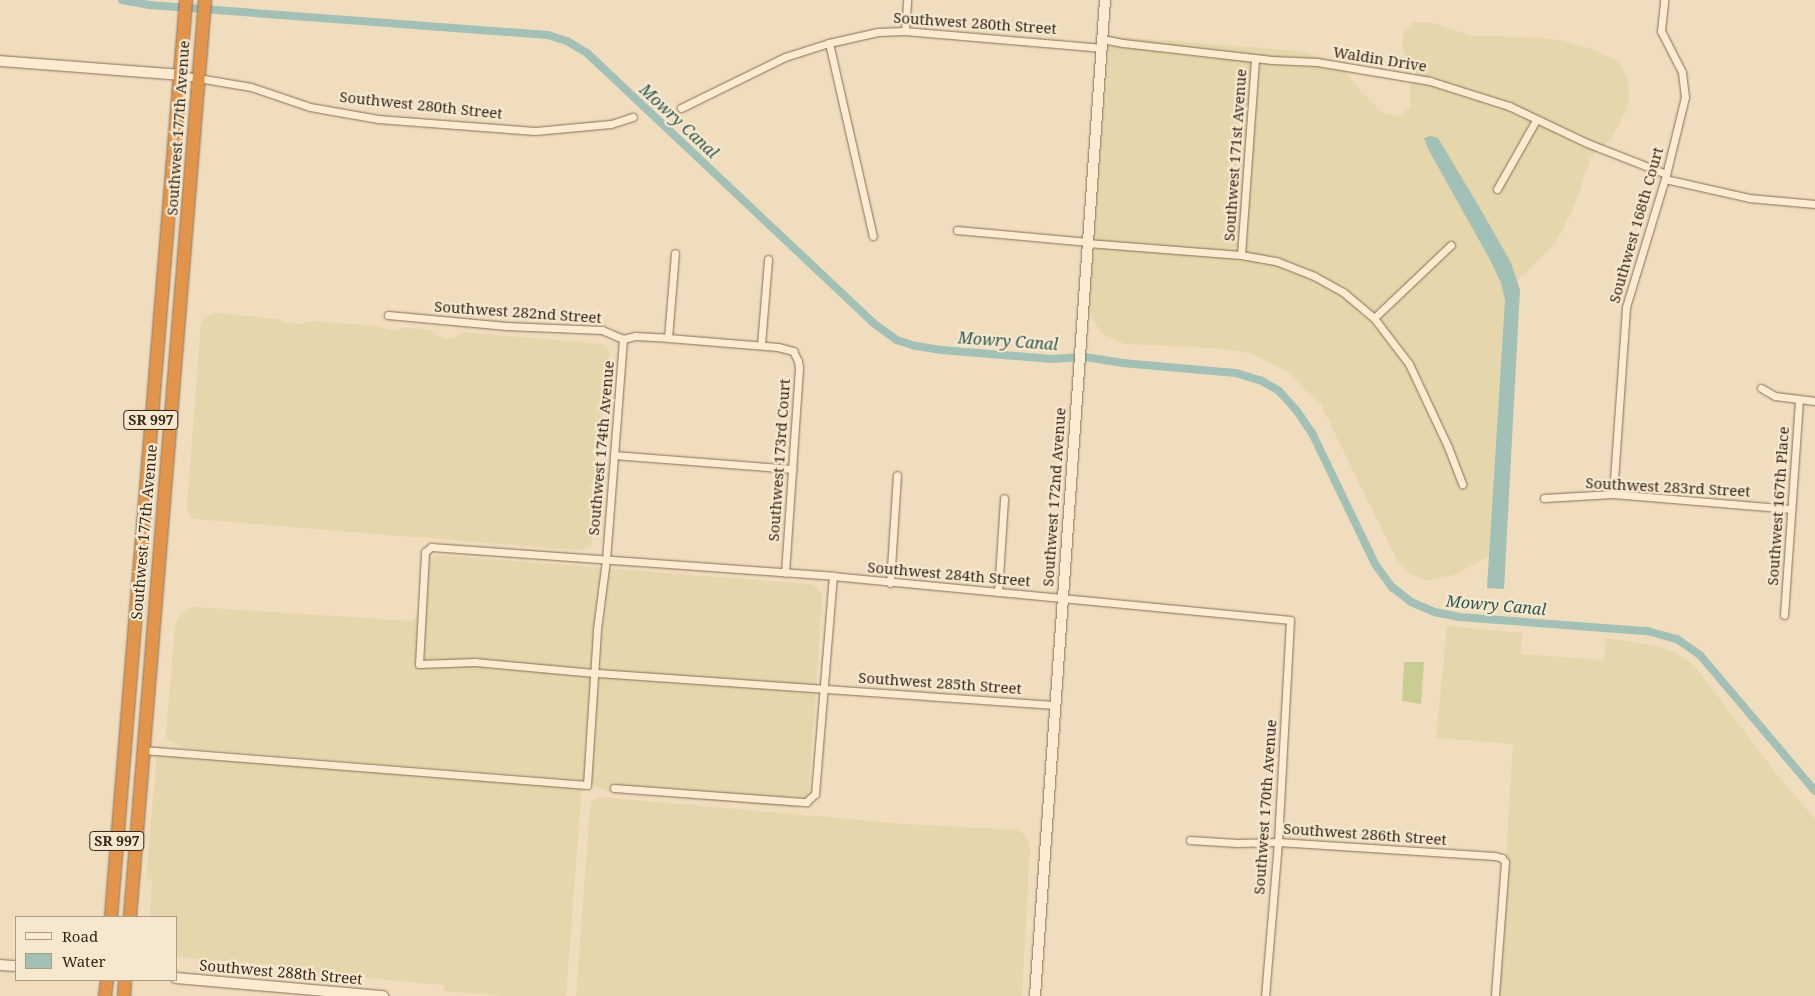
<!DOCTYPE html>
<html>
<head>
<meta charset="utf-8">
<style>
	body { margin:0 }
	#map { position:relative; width:1815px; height:996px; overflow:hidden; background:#efddbe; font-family:"Noto Serif",serif }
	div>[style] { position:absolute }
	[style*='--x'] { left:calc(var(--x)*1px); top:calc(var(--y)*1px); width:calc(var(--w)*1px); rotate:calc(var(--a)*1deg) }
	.farmland>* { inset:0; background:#e5d7ab }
	.green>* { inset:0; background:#cacd92 }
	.water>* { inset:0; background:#a2c0b5 }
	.canal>* { height:8px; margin:-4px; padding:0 4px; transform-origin:4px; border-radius:4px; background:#a2c0b5 }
	.roads { filter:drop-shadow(0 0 1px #886d56) drop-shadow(0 0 1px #886d56) }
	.street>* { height:7px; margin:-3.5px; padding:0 3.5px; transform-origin:3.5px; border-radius:3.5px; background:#faebd1 }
	.secondary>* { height:10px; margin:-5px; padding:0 5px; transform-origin:5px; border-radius:5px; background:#faebd1 }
	.highway>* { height:12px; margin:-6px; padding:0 6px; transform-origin:6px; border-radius:6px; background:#e2954a }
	span { translate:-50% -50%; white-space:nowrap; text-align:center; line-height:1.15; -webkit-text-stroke:4.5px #f6e8ce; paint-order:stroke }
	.shield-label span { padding:1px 4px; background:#f6e8ce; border:1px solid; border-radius:4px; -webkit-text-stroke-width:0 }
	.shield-label { font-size:14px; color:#36271b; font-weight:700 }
	.street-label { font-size:15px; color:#36271b }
	.water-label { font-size:16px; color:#2a5751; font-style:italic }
	.legend { position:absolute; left:15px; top:916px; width:162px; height:65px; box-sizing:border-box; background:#f6e8ce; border:1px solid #a99b86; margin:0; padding:6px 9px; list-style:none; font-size:15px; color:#36271b }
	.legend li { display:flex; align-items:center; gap:10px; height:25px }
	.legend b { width:25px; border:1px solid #a99b86 }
</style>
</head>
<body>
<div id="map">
	<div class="farmland">
		<i style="clip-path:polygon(1413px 22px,1431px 22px,1471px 36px,1531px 37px,1560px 40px,1597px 51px,1618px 61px,1626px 76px,1630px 95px,1625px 113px,1611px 139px,1591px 157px,1575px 205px,1555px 244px,1517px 281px,1493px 554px,1454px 575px,1426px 580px,1410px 574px,1397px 560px,1320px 403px,1286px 371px,1251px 353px,1213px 348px,1125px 344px,1101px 333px,1088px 310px,1109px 36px,1300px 51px,1339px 63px,1360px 90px,1383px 113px,1399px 116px,1410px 106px,1410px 71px,1402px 44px,1404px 31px)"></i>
		<i style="clip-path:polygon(215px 313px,278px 319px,284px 322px,301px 324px,309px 321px,375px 326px,394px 331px,403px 328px,432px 330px,436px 335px,446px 339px,457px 337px,462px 332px,603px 344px,609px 351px,609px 357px,599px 444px,596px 515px,591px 546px,582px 550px,564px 549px,193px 519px,189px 516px,187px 506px,201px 323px,205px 317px)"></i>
		<i style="clip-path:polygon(437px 555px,810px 584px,817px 587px,822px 595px,822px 603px,808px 800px,805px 805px,794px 808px,617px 792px,605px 791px,581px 780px,181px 748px,167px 739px,166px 733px,175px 627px,177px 619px,187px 609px,196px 607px,410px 621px,416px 618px,419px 613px,427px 561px)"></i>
		<i style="clip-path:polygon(1447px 626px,1522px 633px,1521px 654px,1604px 660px,1606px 638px,1656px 646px,1675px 652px,1695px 666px,1775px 772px,1815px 819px,1815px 996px,1499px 996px,1508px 873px,1506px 858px,1513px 744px,1436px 738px)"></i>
		<i style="clip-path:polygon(157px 752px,582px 785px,566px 996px,504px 996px,444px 991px,444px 985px,309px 973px,309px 968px,176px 957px,176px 917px,150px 917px,152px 880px,146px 879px)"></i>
		<i style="clip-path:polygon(600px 797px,905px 824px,1017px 830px,1024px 834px,1030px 844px,1022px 996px,576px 996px,590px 807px,591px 801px)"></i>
	</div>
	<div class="green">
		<i style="clip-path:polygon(1404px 662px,1424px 662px,1421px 704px,1402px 701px)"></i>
	</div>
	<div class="water">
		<i style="clip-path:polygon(1431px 136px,1438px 138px,1484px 215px,1511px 263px,1520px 290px,1504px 589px,1487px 588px,1505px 300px,1501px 283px,1489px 258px,1428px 149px,1424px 138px)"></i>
	</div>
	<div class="canal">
		<i style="--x:122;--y:0;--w:27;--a:10"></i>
		<i style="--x:149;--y:5;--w:400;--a:4.3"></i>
		<i style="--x:548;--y:35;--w:20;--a:18"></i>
		<i style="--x:567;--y:41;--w:23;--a:31"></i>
		<i style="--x:587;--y:53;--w:392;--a:43.3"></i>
		<i style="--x:872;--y:322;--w:31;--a:36"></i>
		<i style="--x:897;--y:340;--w:20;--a:18"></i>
		<i style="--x:916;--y:346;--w:25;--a:9"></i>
		<i style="--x:941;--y:350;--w:112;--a:4.6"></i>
		<i style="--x:1053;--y:359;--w:32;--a:-4"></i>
		<i style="--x:1085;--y:357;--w:37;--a:9"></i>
		<i style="--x:1122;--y:363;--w:114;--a:5"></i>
		<i style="--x:1236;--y:373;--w:27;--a:17"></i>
		<i style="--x:1262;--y:381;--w:20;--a:30"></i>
		<i style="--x:1279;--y:391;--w:27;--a:48"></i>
		<i style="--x:1297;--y:411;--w:29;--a:56"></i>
		<i style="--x:1313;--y:435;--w:143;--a:64.3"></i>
		<i style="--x:1375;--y:564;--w:29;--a:54"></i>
		<i style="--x:1392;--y:587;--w:24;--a:38"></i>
		<i style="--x:1411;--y:602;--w:25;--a:23"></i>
		<i style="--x:1434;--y:612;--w:25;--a:11"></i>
		<i style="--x:1459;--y:617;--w:189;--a:4.3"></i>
		<i style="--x:1647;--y:631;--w:31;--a:15"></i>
		<i style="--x:1677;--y:639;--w:28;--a:35"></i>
		<i style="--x:1700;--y:655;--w:178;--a:49.8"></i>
	</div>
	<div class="roads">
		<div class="street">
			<i style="--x:905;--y:31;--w:31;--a:-86"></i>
			<i style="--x:1102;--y:39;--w:21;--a:11"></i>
			<i style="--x:1123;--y:43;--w:150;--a:6.5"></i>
			<i style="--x:1272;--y:60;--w:45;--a:2.5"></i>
			<i style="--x:1317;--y:62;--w:115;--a:9.5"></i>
			<i style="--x:1430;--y:81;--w:83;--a:17.6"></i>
			<i style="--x:1509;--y:106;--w:86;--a:25.4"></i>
			<i style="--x:1587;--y:143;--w:85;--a:21.4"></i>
			<i style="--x:829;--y:43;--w:198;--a:77.2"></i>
			<i style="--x:180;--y:75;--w:72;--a:9.6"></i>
			<i style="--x:251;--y:87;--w:62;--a:18.7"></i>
			<i style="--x:310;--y:107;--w:69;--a:10"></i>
			<i style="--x:378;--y:119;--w:157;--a:4.4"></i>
			<i style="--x:535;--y:131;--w:76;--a:-5.3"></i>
			<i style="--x:611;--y:124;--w:23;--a:-18"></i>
			<i style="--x:681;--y:108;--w:116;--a:-26.1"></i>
			<i style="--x:785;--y:57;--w:46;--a:-17.7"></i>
			<i style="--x:829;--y:43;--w:50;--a:-12.7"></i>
			<i style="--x:878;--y:32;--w:27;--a:-2"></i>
			<i style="--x:905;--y:31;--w:198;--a:4.9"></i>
			<i style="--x:1665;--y:179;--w:86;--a:12.7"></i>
			<i style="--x:1749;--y:198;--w:66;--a:5.2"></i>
			<i style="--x:1497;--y:189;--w:79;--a:-60.5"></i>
			<i style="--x:957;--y:230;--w:132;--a:5.2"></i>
			<i style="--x:1087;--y:243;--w:154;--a:4.5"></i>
			<i style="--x:1241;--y:255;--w:36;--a:10"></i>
			<i style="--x:1276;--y:261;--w:41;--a:21.5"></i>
			<i style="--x:1314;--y:276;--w:33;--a:29"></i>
			<i style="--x:1343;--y:292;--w:40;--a:40"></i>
			<i style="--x:1374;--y:318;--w:58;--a:52.7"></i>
			<i style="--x:1409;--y:364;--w:92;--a:64.8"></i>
			<i style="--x:1448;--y:447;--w:40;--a:69"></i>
			<i style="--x:1241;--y:255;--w:197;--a:-85.9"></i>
			<i style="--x:388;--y:315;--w:119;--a:5.3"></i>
			<i style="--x:506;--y:326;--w:96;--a:2.4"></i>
			<i style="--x:602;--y:330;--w:23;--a:23"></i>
			<i style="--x:623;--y:339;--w:12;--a:-14"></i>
			<i style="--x:635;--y:336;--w:33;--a:3"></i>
			<i style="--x:668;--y:338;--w:110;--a:4.7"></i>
			<i style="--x:778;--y:347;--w:16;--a:15"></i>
			<i style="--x:793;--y:351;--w:11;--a:63"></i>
			<i style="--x:798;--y:361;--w:7;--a:82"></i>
			<i style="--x:799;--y:368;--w:205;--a:93.9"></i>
			<i style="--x:1374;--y:318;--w:106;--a:-43.5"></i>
			<i style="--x:668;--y:338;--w:85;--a:-85.3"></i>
			<i style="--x:761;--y:345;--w:86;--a:-85.3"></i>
			<i style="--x:1761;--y:388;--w:16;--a:30"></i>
			<i style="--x:1775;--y:396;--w:40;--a:7.1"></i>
			<i style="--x:614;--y:455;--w:179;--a:4.5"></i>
			<i style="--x:1613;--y:494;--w:187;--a:-86"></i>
			<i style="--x:1626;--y:307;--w:134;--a:-73.1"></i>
			<i style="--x:1665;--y:179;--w:84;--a:-76.3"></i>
			<i style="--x:1685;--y:97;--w:25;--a:-97"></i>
			<i style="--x:1682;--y:72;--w:46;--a:-117.1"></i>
			<i style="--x:1661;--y:31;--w:31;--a:-84"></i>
			<i style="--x:1544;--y:498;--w:69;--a:-3.3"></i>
			<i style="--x:1613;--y:494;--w:179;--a:4.8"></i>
			<i style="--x:890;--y:583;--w:108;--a:-86.3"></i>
			<i style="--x:998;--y:592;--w:94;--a:-86.3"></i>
			<i style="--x:1784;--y:615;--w:216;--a:-86"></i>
			<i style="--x:1054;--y:705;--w:461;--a:-176"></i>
			<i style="--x:594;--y:673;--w:120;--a:-174.7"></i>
			<i style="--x:475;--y:662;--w:56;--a:178"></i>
			<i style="--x:419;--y:664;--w:112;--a:-86.9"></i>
			<i style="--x:425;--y:552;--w:8;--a:-40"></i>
			<i style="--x:431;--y:547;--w:403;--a:4.1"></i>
			<i style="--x:833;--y:576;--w:459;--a:5.5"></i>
			<i style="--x:1290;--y:620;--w:222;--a:93.1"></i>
			<i style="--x:1278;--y:842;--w:155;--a:94.8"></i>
			<i style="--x:143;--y:750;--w:445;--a:4.5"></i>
			<i style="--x:587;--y:785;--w:156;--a:-86.3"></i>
			<i style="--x:597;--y:629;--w:70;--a:-82.6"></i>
			<i style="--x:606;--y:560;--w:222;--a:-85.6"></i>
			<i style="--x:614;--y:788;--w:193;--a:4.2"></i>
			<i style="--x:806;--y:802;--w:12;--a:-42"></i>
			<i style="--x:815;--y:794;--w:219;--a:-85.3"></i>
			<i style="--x:1190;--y:840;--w:47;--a:3.7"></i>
			<i style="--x:1237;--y:843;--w:41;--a:-1.4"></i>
			<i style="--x:1278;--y:842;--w:217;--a:3.7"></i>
			<i style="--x:1495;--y:856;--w:7;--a:16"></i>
			<i style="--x:1502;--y:858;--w:5;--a:53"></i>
			<i style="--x:1505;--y:862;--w:134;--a:94.3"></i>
		</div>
		<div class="secondary">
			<i style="--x:0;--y:61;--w:181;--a:4.4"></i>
			<i style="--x:0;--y:965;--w:16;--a:4"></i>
			<i style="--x:176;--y:978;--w:208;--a:5"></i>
			<i style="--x:1035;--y:996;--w:998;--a:-85.98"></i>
		</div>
		<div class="highway">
			<i style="--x:111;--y:917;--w:920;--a:-85.32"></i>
			<i style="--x:130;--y:917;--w:920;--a:-85.32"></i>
			<i style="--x:105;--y:996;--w:16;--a:-83"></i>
			<i style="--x:124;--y:996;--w:16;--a:-86"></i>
		</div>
	</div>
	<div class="shield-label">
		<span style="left:151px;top:420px">SR 997</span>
		<span style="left:117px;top:841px">SR 997</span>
	</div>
	<div class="street-label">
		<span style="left:975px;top:23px;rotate:4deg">Southwest 280th Street</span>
		<span style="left:1380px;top:59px;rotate:9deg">Waldin Drive</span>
		<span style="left:421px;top:105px;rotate:6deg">Southwest 280th Street</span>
		<span style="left:178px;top:128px;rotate:-86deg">Southwest 177th Avenue</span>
		<span style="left:1235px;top:155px;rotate:-86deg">Southwest 171st Avenue</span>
		<span style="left:1636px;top:225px;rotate:-74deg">Southwest 168th Court</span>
		<span style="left:518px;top:312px;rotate:4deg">Southwest 282nd Street</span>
		<span style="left:601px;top:448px;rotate:-85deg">Southwest 174th Avenue</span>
		<span style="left:779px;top:460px;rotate:-86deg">Southwest 173rd Court</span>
		<span style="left:1668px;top:487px;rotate:3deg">Southwest 283rd Street</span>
		<span style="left:1054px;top:497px;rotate:-86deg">Southwest 172nd Avenue</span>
		<span style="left:1778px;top:506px;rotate:-86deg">Southwest 167th Place</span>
		<span style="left:144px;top:532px;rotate:-85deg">Southwest 177th Avenue</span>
		<span style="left:949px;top:574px;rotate:5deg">Southwest 284th Street</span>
		<span style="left:940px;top:683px;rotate:4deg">Southwest 285th Street</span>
		<span style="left:1265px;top:807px;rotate:-86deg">Southwest 170th Avenue</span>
		<span style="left:1365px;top:834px;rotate:4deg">Southwest 286th Street</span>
		<span style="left:281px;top:972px;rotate:5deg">Southwest 288th Street</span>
	</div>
	<div class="water-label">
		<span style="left:679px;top:121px;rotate:43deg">Mowry Canal</span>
		<span style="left:1008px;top:341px;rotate:4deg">Mowry Canal</span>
		<span style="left:1496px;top:605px;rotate:5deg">Mowry Canal</span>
	</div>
	<ul class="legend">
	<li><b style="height:6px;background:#faebd1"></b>Road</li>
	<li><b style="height:14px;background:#a2c0b5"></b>Water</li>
	</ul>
</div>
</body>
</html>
